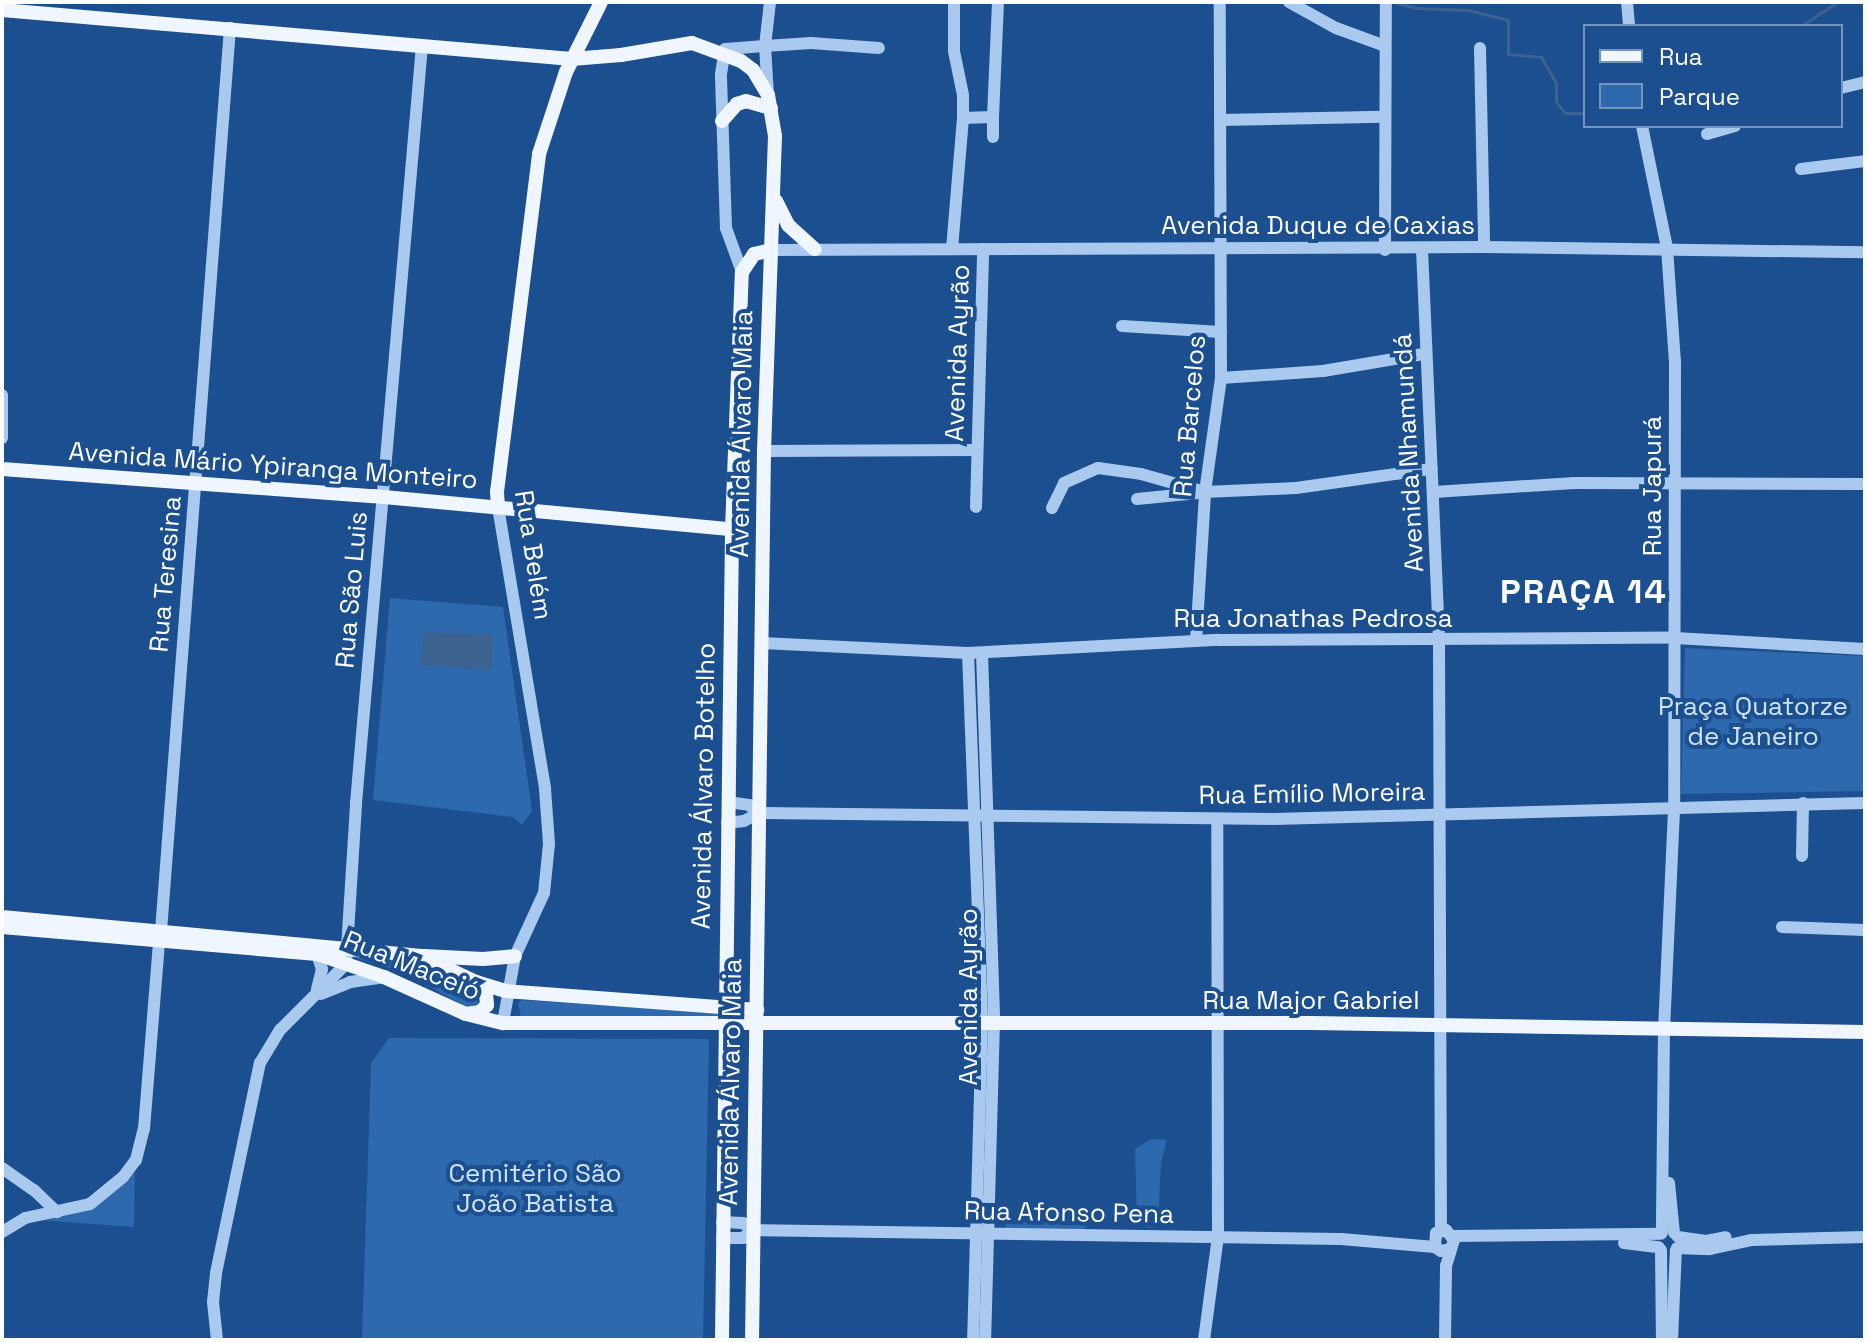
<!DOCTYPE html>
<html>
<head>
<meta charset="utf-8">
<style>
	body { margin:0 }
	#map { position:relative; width:1867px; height:1342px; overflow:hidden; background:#1b4f8f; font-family:"Space Grotesk",sans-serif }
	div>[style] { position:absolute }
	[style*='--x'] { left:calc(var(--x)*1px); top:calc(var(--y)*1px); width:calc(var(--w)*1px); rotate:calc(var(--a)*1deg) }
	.green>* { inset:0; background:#2e69ad }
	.water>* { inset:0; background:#3c6290 }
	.stream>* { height:3px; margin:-1.5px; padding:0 1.5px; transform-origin:1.5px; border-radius:1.5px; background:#3c6290 }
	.minor>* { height:12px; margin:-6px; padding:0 6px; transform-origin:6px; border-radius:6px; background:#a9c9ee }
	.major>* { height:14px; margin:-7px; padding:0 7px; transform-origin:7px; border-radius:7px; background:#f0f6ff }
	.major-bridge>* { height:14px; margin:-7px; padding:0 7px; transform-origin:7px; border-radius:7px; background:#f0f6ff }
	span { translate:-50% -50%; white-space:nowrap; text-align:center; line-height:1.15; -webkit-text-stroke:8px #1b4f8f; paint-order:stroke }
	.street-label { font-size:26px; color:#fff }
	.park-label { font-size:26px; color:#cfe3fa }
	.district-label { font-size:34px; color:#fff; font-weight:700; letter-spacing:2px }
	.frame { position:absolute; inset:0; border:4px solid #fff; pointer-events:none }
	.legend { position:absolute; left:1583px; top:24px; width:260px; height:104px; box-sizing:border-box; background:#1b4f8f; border:2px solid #7695bc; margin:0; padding:10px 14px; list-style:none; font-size:24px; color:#fff }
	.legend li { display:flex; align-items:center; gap:16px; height:40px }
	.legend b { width:40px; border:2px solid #7695bc }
</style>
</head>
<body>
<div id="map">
	<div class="green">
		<i style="clip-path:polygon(390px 598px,503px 607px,532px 811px,522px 825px,513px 817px,373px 800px)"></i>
		<i style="clip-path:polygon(1685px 648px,1865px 656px,1865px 791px,1681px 794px)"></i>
		<i style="clip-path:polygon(323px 948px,418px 964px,477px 995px,478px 1004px,467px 1007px,402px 972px)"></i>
		<i style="clip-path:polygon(522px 1000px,720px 1013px,720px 1017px,521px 1017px,518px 1003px)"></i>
		<i style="clip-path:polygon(389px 1038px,709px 1039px,703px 1340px,362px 1340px,371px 1063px)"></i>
		<i style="clip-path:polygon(1151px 1139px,1167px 1140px,1161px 1163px,1158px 1225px,1149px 1228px,1137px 1221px,1135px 1149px)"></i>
		<i style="clip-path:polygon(135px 1172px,134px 1227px,38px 1220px,110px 1195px)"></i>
		<i style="clip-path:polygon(1005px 1222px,1086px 1224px,1086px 1226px,1083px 1231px,1006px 1232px)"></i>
	</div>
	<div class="water">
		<i style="clip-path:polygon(423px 632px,493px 635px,491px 670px,421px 665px)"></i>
	</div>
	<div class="stream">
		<i style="--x:1394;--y:2;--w:23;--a:15"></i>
		<i style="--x:1416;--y:8;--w:52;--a:2.2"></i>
		<i style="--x:1468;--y:10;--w:41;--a:14"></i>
		<i style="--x:1508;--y:20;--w:34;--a:90"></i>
		<i style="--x:1508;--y:54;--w:33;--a:5"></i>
		<i style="--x:1541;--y:57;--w:30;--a:60"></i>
		<i style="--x:1556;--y:83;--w:19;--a:90"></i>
		<i style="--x:1556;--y:102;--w:14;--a:51"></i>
		<i style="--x:1565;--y:113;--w:20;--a:0"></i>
		<i style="--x:1801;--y:26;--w:43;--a:-33.7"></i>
	</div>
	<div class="minor">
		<i style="--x:770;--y:2;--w:44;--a:96.5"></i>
		<i style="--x:765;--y:46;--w:46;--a:-3.7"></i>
		<i style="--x:811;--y:43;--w:68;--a:4.2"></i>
		<i style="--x:1289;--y:2;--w:54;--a:29"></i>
		<i style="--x:1336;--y:28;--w:52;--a:20.2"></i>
		<i style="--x:1627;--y:2;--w:24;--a:85"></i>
		<i style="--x:1480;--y:48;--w:199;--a:88.8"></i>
		<i style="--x:1841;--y:88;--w:25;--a:-14"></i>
		<i style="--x:993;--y:117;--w:20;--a:90"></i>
		<i style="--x:963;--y:118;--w:30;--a:-2"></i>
		<i style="--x:993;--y:117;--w:115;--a:-87.5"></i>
		<i style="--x:1220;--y:120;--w:163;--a:-1.1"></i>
		<i style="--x:1642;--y:126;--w:125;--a:78.4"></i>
		<i style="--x:1667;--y:248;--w:113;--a:86"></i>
		<i style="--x:1675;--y:361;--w:449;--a:90.1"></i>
		<i style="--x:1674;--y:810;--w:219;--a:92.6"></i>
		<i style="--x:1664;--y:1029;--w:204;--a:90.6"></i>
		<i style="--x:1707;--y:134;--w:29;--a:-16"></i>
		<i style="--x:1801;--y:169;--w:64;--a:-7.1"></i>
		<i style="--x:952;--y:249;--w:131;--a:-85.2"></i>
		<i style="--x:963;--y:118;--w:23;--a:-90"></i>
		<i style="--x:963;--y:95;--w:45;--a:-101.6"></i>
		<i style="--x:954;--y:51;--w:49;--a:-90"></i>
		<i style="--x:1422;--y:249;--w:391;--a:87.5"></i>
		<i style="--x:1439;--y:640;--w:590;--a:89.81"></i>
		<i style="--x:771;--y:250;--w:713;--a:-0.24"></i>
		<i style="--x:1484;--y:247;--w:381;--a:0.8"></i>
		<i style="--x:1385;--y:250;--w:248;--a:-89.8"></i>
		<i style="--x:742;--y:272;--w:47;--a:-110"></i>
		<i style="--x:726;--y:228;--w:154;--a:-91.9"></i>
		<i style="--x:721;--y:74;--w:25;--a:-81"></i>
		<i style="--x:725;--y:49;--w:40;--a:-4.3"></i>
		<i style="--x:765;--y:46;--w:49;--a:86.5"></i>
		<i style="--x:1122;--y:326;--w:99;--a:3.5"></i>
		<i style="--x:1221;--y:378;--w:102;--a:-3.9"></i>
		<i style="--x:1323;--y:371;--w:102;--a:-9.6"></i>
		<i style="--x:2;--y:395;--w:43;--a:90"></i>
		<i style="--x:764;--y:451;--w:212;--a:-0.3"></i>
		<i style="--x:1434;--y:492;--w:141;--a:-3.7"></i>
		<i style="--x:1575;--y:483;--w:290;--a:0.2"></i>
		<i style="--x:1137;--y:499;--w:61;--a:-5.6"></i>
		<i style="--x:498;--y:507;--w:286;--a:80.5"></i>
		<i style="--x:545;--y:789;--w:55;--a:85.8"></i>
		<i style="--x:549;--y:844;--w:49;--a:95.8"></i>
		<i style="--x:544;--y:893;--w:69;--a:114.7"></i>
		<i style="--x:515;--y:956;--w:68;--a:100.2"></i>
		<i style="--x:976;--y:507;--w:258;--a:-88.4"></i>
		<i style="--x:1052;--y:508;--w:28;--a:-64"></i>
		<i style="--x:1064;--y:483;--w:37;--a:-24"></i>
		<i style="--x:1098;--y:468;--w:43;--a:7.9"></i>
		<i style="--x:1141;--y:474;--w:66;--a:15.7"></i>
		<i style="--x:1205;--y:492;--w:91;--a:-2.5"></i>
		<i style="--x:1296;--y:488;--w:137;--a:-8"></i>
		<i style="--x:1196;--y:641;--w:149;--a:-86.5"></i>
		<i style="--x:1205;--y:492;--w:115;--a:-82"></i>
		<i style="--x:1221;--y:378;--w:376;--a:-90.2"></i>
		<i style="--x:762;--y:643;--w:206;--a:2.8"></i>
		<i style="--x:968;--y:653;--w:251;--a:-3"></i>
		<i style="--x:1219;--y:640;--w:456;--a:-0.3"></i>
		<i style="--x:1675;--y:638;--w:190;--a:3.3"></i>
		<i style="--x:968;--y:653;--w:369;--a:87.8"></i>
		<i style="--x:982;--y:1022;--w:318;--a:91.6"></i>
		<i style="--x:982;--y:653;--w:369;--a:88.1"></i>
		<i style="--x:994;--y:1022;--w:318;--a:91.6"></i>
		<i style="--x:728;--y:802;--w:21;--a:8"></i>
		<i style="--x:749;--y:805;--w:13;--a:39"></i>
		<i style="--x:727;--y:823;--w:17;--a:-7"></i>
		<i style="--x:744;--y:821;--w:17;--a:-28"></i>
		<i style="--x:759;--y:813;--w:515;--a:0.67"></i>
		<i style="--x:1274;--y:819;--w:591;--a:-1.55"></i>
		<i style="--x:1802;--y:856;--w:53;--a:-88.9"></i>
		<i style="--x:1782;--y:927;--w:83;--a:2.1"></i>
		<i style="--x:161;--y:931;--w:906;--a:-85.63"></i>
		<i style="--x:317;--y:954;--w:16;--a:72"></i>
		<i style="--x:322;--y:969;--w:21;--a:104"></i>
		<i style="--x:321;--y:994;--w:31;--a:-22"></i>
		<i style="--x:350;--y:982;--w:34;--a:-8"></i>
		<i style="--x:2;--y:1168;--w:39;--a:35"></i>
		<i style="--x:34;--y:1190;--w:32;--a:44"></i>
		<i style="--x:1669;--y:1183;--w:50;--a:84.3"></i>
		<i style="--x:722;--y:1222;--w:21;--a:3"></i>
		<i style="--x:743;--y:1223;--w:12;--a:35"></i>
		<i style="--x:753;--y:1230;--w:588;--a:0.88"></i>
		<i style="--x:1341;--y:1239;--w:94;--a:4.9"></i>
		<i style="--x:2;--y:1232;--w:27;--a:-31"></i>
		<i style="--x:25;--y:1218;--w:66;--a:-12.2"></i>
		<i style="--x:90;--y:1204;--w:43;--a:-39.3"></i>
		<i style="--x:123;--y:1177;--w:21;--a:-53"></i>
		<i style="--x:136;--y:1160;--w:32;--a:-76"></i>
		<i style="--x:144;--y:1129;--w:189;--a:-85.4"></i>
		<i style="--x:1453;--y:1236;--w:208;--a:-0.6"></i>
		<i style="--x:1678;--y:1237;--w:28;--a:8"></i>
		<i style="--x:1706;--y:1241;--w:20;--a:-11"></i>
		<i style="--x:722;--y:1238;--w:21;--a:0"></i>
		<i style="--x:743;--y:1238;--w:13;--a:-39"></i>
		<i style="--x:1624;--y:1243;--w:35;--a:7"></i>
		<i style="--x:1677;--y:1248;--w:33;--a:2"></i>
		<i style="--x:1710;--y:1249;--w:43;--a:-12.1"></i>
		<i style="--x:1752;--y:1240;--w:113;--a:-1.5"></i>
		<i style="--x:1661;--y:1250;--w:90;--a:89.4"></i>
		<i style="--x:217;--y:1340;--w:38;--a:-96"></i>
		<i style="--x:213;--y:1302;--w:29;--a:-84"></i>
		<i style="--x:216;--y:1273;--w:215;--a:-78.2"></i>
		<i style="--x:260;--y:1063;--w:39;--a:-59"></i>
		<i style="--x:280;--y:1030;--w:93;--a:-45"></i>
		<i style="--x:346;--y:964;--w:161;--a:-86.4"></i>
		<i style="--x:356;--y:803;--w:760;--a:-85.02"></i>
		<i style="--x:1204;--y:1340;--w:104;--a:-82.3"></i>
		<i style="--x:1218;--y:1237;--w:418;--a:-90.1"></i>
		<i style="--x:1445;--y:1340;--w:74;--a:-89.2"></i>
		<i style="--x:1446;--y:1266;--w:27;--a:-73"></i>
		<i style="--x:1454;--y:1240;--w:13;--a:-129"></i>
		<i style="--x:1446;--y:1230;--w:10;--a:163"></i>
		<i style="--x:1436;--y:1233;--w:14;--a:94"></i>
		<i style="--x:1435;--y:1247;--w:7;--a:34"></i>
		<i style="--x:1441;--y:1251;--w:9;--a:-13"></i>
		<i style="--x:1672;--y:1340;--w:90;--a:-87.5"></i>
	</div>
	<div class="major">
		<i style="--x:2;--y:10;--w:572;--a:4.91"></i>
		<i style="--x:572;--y:59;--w:49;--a:-4.7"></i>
		<i style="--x:741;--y:61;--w:15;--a:37"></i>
		<i style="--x:753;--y:70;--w:29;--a:59"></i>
		<i style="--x:768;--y:95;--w:42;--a:80.3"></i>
		<i style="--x:775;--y:136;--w:315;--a:92"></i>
		<i style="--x:764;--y:451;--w:889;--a:90.77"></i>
		<i style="--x:722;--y:121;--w:23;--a:-49"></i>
		<i style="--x:737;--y:104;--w:9;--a:-18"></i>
		<i style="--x:746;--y:101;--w:26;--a:16"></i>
		<i style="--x:776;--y:201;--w:27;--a:63"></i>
		<i style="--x:788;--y:225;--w:36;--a:42"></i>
		<i style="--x:2;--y:469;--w:372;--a:4.2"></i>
		<i style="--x:373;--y:496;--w:361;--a:5.3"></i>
		<i style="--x:498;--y:507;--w:15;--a:-94"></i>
		<i style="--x:497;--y:492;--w:341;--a:-82.9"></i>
		<i style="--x:539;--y:154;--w:86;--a:-71.8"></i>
		<i style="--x:566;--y:72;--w:78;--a:-63.4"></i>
		<i style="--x:2;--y:917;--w:421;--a:5.3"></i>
		<i style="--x:421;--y:956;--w:61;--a:25.3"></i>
		<i style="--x:476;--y:982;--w:31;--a:17"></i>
		<i style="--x:506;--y:991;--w:252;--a:4.3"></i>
		<i style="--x:2;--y:927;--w:316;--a:4.9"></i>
		<i style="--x:317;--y:954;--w:71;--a:18.9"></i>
		<i style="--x:384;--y:977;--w:90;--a:24.3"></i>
		<i style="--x:466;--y:1014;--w:38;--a:14"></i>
		<i style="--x:503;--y:1023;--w:809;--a:0"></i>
		<i style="--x:1312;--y:1023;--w:553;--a:0.93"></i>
		<i style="--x:424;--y:956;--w:59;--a:2.9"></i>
		<i style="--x:483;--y:959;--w:32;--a:-5"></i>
		<i style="--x:466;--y:1014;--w:14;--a:-8"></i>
		<i style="--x:480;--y:1012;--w:10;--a:-45"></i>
		<i style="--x:487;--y:1005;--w:12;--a:-95"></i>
		<i style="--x:486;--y:993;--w:15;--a:-132"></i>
		<i style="--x:722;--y:1340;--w:811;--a:-89.29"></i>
		<i style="--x:732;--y:529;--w:257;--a:-87.8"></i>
		<i style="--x:742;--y:272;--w:22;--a:-56"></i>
		<i style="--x:754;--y:254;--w:17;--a:-13"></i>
	</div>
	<div class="major-bridge">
		<i style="--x:621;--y:55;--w:72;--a:-9.6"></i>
		<i style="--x:692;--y:43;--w:52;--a:20.2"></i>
	</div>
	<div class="street-label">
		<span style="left:1318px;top:226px">Avenida Duque de Caxias</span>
		<span style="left:958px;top:353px;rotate:-88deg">Avenida Ayrão</span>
		<span style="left:1190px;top:416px;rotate:-85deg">Rua Barcelos</span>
		<span style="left:742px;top:434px;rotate:-89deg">Avenida Álvaro Maia</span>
		<span style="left:1409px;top:453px;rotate:-93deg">Avenida Nhamundá</span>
		<span style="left:273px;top:466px;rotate:4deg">Avenida Mário Ypiranga Monteiro</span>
		<span style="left:1653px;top:486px;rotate:-90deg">Rua Japurá</span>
		<span style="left:533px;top:555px;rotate:81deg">Rua Belém</span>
		<span style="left:166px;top:574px;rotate:-85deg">Rua Teresina</span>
		<span style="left:352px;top:590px;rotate:-85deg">Rua São Luis</span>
		<span style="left:1313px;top:619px">Rua Jonathas Pedrosa</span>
		<span style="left:704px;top:786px;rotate:-89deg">Avenida Álvaro Botelho</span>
		<span style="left:1312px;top:794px;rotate:-1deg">Rua Emílio Moreira</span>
		<span style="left:412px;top:966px;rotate:22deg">Rua Maceió</span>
		<span style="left:969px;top:997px;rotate:-90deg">Avenida Ayrão</span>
		<span style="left:1311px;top:1001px">Rua Major Gabriel</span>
		<span style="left:731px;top:1082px;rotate:-89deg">Avenida Álvaro Maia</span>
		<span style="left:1069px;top:1213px;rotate:1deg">Rua Afonso Pena</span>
	</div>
	<div class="park-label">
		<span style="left:1753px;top:722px">Praça Quatorze<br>de Janeiro</span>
		<span style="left:535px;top:1189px">Cemitério São<br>João Batista</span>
	</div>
	<div class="district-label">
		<span style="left:1584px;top:592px">PRAÇA 14</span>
	</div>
	<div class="frame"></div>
	<ul class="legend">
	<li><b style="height:10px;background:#f0f6ff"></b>Rua</li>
	<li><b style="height:22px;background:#2e69ad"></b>Parque</li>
	</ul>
</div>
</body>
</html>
